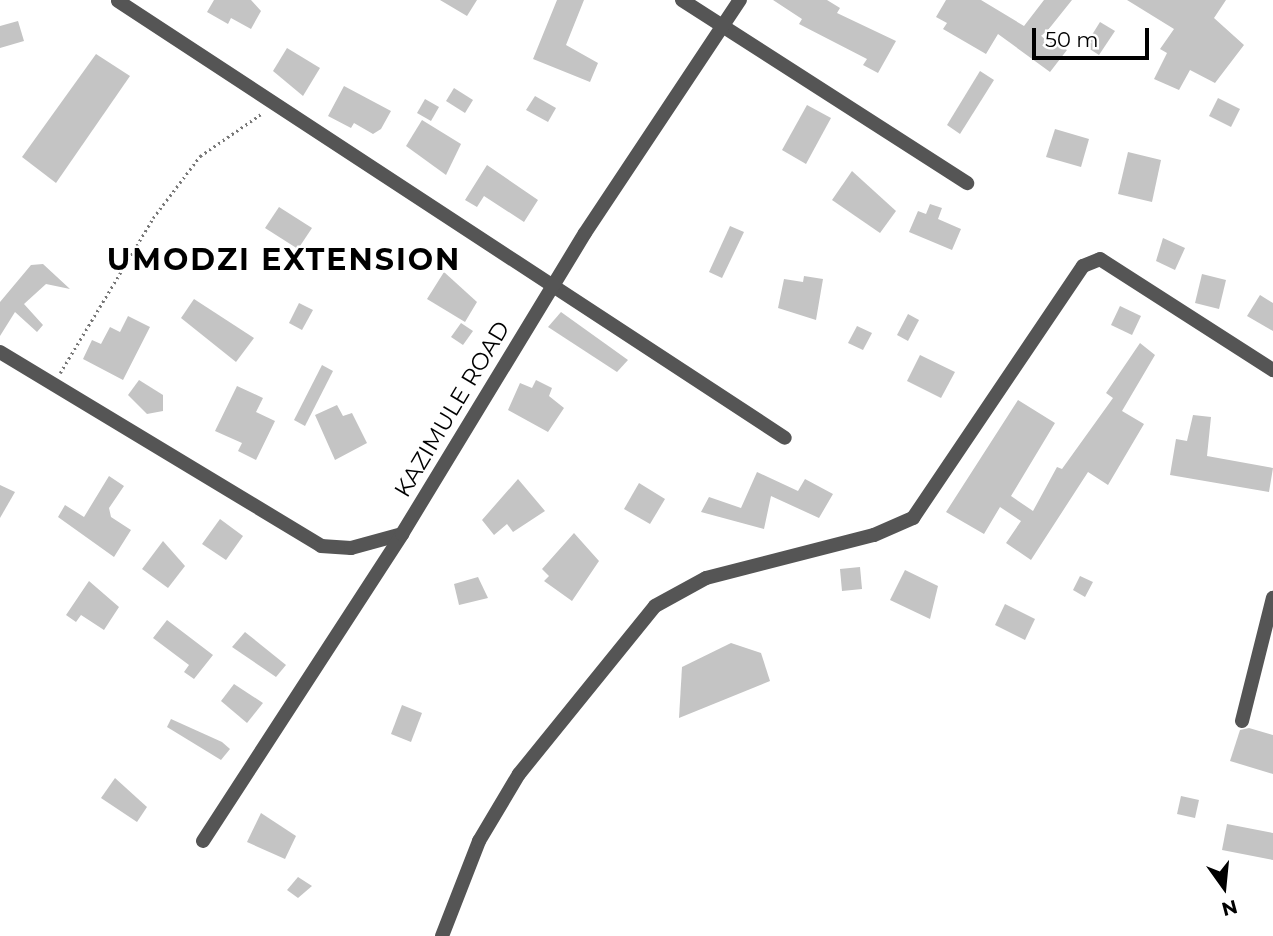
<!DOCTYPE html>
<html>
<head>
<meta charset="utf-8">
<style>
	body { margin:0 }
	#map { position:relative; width:1273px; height:936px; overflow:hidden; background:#fff; font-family:Montserrat,sans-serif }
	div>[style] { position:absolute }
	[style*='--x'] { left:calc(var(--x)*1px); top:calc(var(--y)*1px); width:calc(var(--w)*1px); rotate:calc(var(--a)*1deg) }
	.building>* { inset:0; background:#c4c4c4 }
	.path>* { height:2.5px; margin-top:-1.25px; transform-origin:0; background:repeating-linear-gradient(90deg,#777 0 2px,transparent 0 5.5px) }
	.minor>* { height:14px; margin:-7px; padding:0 7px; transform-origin:7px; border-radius:7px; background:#555 }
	span { translate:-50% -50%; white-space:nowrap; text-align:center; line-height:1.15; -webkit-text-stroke:5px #fff; paint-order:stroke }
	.street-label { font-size:23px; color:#000 }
	.district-label { font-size:30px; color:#000; font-weight:700; letter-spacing:2px }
	.north { position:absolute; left:1189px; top:852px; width:70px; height:70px; -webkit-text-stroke:5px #fff; paint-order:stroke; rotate:165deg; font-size:19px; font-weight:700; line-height:28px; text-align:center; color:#000 }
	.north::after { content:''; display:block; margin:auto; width:24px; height:32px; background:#000; clip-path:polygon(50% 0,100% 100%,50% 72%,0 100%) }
	.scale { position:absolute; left:1032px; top:28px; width:117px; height:32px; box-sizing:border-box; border:4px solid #000; border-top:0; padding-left:9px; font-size:21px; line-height:24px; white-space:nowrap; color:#000; -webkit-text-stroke:5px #fff; paint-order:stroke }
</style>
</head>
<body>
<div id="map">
	<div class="building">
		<i style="clip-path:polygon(214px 0,251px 0,261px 11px,251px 29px,231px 18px,228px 24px,207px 12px)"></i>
		<i style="clip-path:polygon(440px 0,477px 0,467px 16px)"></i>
		<i style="clip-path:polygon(557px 0,584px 0,566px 45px,598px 63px,590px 82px,533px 59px)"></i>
		<i style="clip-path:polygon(773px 0,827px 0,840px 8px,837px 13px,896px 41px,878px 73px,863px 65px,867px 59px,799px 24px,802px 19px)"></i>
		<i style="clip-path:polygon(946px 0,981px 0,1024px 26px,1044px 0,1072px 0,1044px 35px,1067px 50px,1050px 72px,998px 34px,986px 54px,943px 29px,947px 23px,936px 17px)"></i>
		<i style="clip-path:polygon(1127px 0,1226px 0,1214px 18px,1244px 45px,1215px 83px,1190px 70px,1179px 90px,1154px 79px,1167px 53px,1160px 49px,1174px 29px)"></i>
		<i style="clip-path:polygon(18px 21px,24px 41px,0 48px,0 26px)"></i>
		<i style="clip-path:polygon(1100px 22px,1115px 31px,1099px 55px,1085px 46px)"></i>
		<i style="clip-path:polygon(287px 48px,320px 68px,303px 96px,273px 71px)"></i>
		<i style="clip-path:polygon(96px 54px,130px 76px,56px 183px,22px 157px)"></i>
		<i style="clip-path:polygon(980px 71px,994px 80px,960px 134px,947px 125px)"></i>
		<i style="clip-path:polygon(344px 86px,391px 111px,381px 129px,373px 134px,354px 123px,351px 128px,328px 116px)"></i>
		<i style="clip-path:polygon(454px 88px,473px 100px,465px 113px,446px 101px)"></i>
		<i style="clip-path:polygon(535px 96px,556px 108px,548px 122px,526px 110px)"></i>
		<i style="clip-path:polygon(1218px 98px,1240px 109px,1231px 127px,1209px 116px)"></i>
		<i style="clip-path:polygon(425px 99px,439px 107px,431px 121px,417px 113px)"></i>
		<i style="clip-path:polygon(807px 105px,831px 118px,806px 164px,782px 150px)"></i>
		<i style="clip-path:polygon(422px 120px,461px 144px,446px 175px,406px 146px)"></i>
		<i style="clip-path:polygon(1055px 129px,1089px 139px,1081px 167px,1046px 157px)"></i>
		<i style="clip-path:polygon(1128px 152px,1161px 160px,1152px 202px,1118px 194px)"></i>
		<i style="clip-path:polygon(487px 165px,538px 200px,524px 222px,484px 196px,477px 207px,465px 200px)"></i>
		<i style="clip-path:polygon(852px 171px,896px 211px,880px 233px,832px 200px)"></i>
		<i style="clip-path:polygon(930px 204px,942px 208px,938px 219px,961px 229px,952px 250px,909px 232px,918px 211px,926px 214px)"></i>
		<i style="clip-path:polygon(279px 207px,312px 228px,298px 249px,265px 228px)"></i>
		<i style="clip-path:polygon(730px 226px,744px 232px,722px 278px,709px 272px)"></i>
		<i style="clip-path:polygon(1163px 238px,1185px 248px,1175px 270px,1156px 261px)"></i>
		<i style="clip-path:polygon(43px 264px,70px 289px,46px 284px,24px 304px,43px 325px,37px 332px,15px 312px,0 336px,0 302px,31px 265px)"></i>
		<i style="clip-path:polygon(444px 272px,477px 302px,465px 322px,427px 299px)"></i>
		<i style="clip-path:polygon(1202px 274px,1226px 280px,1219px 309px,1195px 303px)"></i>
		<i style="clip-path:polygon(804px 276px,823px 279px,816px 320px,778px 308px,784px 279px,803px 282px)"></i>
		<i style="clip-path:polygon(1260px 295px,1273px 303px,1273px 331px,1247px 316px)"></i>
		<i style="clip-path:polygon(194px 299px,254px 338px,236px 362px,181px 318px)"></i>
		<i style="clip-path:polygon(299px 303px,313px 310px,302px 330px,289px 323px)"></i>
		<i style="clip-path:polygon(1120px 306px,1141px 316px,1132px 335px,1111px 325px)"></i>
		<i style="clip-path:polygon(561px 312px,628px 360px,617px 372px,548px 327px)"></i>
		<i style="clip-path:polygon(908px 314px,919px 320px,908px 341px,897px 335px)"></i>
		<i style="clip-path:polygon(128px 316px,150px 327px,123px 380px,83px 359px,92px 340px,101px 344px,110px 327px,120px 332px)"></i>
		<i style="clip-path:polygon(461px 323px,473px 331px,463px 345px,451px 337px)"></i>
		<i style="clip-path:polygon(857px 326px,872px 333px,863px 350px,848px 343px)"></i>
		<i style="clip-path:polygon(1140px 343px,1155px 355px,1122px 411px,1144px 424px,1108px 485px,1088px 472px,1031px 560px,1006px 543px,1021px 521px,1000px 507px,984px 534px,946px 512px,1018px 400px,1055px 423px,1011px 496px,1033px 511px,1057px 467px,1062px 469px,1113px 398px,1106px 393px)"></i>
		<i style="clip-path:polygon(920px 355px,955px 372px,941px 398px,907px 381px)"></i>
		<i style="clip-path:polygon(322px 365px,333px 371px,305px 426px,294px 420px)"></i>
		<i style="clip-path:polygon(139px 380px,163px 395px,163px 411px,147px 414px,128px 395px)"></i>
		<i style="clip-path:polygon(536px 380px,552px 388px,549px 396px,564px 408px,548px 432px,508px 410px,520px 383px,532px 388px)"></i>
		<i style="clip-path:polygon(237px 386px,263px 398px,256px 412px,275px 421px,256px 460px,238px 451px,242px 443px,215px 431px)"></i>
		<i style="clip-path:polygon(337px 405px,343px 416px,352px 413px,367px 443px,335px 460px,315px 415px)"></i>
		<i style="clip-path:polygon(1193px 415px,1211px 417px,1207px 456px,1273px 468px,1269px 492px,1170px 475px,1176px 439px,1187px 441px)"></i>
		<i style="clip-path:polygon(757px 472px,798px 491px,805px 479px,833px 494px,819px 518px,771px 496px,764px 529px,701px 512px,709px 497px,741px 508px)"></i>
		<i style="clip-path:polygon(109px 476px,124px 486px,109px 508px,111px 517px,131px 530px,114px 557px,58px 517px,65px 505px,84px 517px)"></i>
		<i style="clip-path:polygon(518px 479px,545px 511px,513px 532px,507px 524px,494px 535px,482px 520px)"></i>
		<i style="clip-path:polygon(639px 483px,665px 499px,650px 524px,624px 509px)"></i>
		<i style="clip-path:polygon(0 485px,15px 492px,0 518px)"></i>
		<i style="clip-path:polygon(220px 519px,243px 536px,226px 560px,202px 544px)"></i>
		<i style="clip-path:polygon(574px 533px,599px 561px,572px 601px,544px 581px,549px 576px,542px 569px)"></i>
		<i style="clip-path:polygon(163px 541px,185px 566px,168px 588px,142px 569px)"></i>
		<i style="clip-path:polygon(860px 567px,862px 589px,842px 591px,840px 569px)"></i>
		<i style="clip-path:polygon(905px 570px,938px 586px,930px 619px,890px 600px)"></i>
		<i style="clip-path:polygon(1080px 576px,1093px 582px,1085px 597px,1073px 590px)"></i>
		<i style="clip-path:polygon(478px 577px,488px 598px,459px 605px,454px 584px)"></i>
		<i style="clip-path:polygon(89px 581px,119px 607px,104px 630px,81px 615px,76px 622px,66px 615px)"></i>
		<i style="clip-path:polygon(1005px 604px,1035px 619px,1025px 640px,995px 625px)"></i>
		<i style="clip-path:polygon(167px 620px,213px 655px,194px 679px,184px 672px,189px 665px,153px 638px)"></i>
		<i style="clip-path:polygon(245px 632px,286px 665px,276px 677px,232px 647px)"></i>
		<i style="clip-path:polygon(731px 643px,761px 653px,770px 681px,679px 718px,682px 667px)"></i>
		<i style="clip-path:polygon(234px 684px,263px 703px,247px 723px,221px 701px)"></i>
		<i style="clip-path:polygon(402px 705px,422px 713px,411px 742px,391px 734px)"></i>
		<i style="clip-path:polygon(171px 719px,222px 742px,230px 749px,221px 760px,167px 727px)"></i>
		<i style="clip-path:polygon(1249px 728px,1273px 735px,1273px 774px,1230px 761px,1240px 730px)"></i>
		<i style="clip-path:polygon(115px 778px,147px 807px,137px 822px,101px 798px)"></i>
		<i style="clip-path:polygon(1181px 796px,1199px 800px,1195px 818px,1177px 814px)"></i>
		<i style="clip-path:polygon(261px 813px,296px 836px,285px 859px,247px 842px)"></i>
		<i style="clip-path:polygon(1227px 824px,1273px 833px,1273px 860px,1222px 850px)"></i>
		<i style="clip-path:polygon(298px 877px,312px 886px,298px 898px,287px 890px)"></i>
	</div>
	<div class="path">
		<i style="--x:60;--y:373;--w:181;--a:-59"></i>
		<i style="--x:153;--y:218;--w:78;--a:-52.8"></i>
		<i style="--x:200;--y:156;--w:74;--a:-34.5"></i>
	</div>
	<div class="minor">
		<i style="--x:682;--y:0;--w:339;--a:32.7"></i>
		<i style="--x:118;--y:1;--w:797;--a:33.23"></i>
		<i style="--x:0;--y:352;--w:375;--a:31.1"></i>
		<i style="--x:321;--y:546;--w:30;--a:4"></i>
		<i style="--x:351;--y:548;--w:53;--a:-15.4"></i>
		<i style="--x:1242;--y:721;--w:127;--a:-75.9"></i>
		<i style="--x:203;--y:841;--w:366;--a:-57"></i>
		<i style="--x:402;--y:534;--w:352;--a:-58.7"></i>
		<i style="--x:585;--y:233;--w:280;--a:-56.4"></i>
		<i style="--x:442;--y:936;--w:102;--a:-68.7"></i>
		<i style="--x:479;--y:841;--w:78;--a:-59.2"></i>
		<i style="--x:519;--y:774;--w:216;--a:-51"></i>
		<i style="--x:655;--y:606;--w:58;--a:-28.8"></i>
		<i style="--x:706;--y:578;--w:173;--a:-14.4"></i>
		<i style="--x:874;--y:535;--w:43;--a:-23.6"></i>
		<i style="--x:913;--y:518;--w:304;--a:-56"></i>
		<i style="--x:1083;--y:266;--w:18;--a:-22"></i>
		<i style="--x:1100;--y:259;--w:206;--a:32.7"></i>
	</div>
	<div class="street-label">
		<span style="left:452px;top:409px;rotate:-59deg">KAZIMULE ROAD</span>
	</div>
	<div class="district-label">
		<span style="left:284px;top:260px">UMODZI EXTENSION</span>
	</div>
	<div class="north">N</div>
	<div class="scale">50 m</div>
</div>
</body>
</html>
